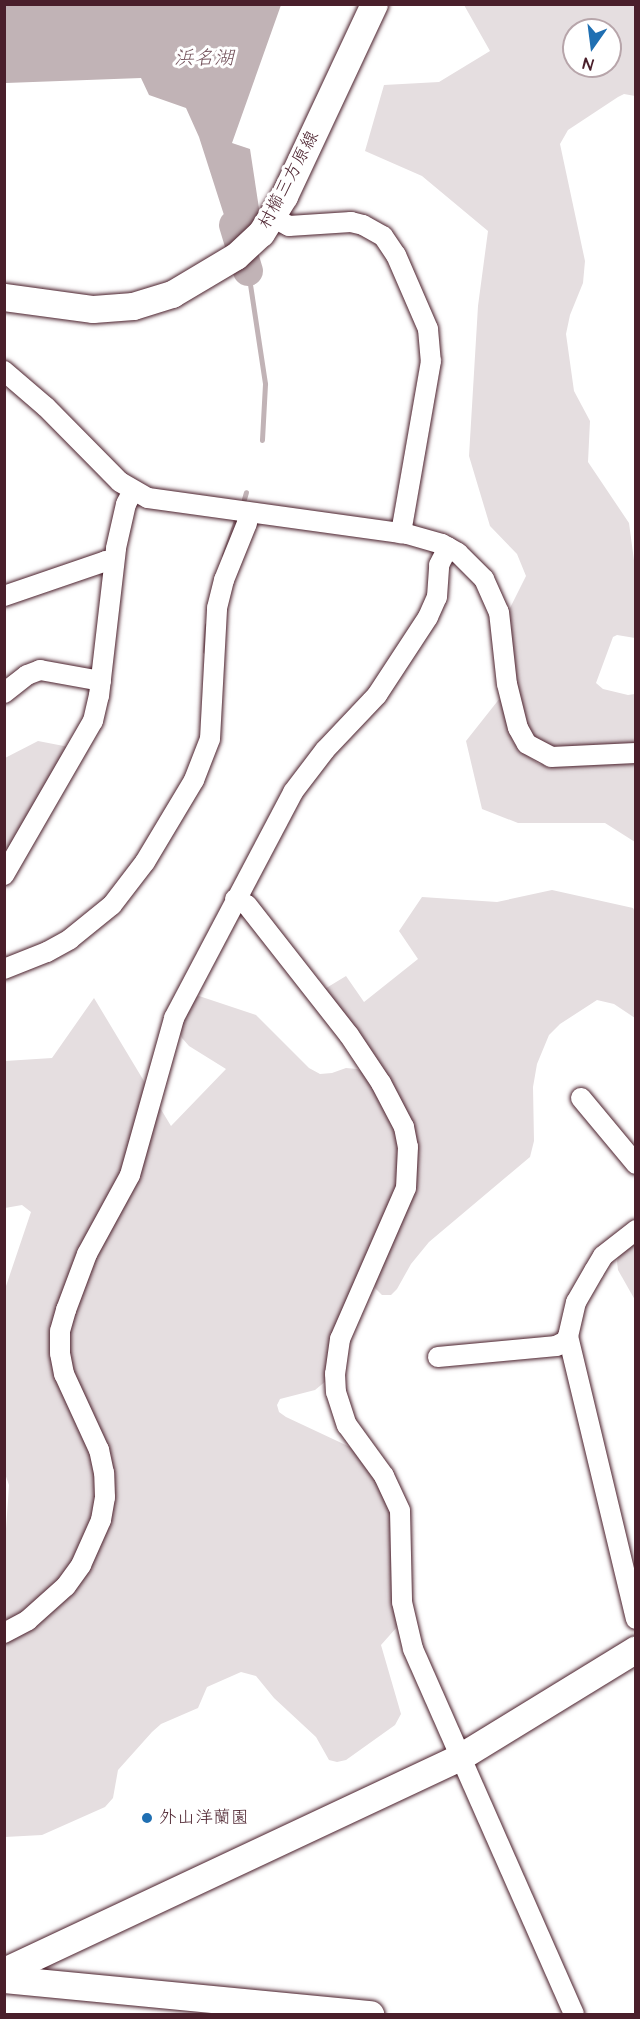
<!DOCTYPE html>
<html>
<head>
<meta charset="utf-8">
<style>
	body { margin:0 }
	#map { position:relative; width:640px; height:2019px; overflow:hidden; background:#fff; font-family:"Architects Daughter","Klee One",sans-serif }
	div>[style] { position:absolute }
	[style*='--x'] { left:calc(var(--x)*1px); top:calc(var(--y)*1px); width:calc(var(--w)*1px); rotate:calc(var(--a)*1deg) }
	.green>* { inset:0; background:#e5dee0 }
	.water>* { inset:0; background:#c1b3b6 }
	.stream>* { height:5px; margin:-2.5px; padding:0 2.5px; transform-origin:2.5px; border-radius:2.5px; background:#c1b3b6 }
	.river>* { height:30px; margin:-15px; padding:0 15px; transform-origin:15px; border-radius:15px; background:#c1b3b6 }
	.roads { filter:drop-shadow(0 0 2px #4a1f2b) drop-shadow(0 0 2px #4a1f2b) }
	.street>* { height:20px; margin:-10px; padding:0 10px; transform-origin:10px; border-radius:10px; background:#fff }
	.secondary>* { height:27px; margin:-13.5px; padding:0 13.5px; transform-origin:13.5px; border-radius:13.5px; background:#fff }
	.dots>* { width:16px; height:16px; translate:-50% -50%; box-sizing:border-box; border:3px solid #fff; border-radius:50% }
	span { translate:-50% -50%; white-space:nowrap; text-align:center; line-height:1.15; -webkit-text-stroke:6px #fff; paint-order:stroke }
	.street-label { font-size:18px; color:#4a1f2b }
	.poi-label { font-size:18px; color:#4a1f2b }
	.left { translate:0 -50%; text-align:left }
	.water-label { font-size:20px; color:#74535c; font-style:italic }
	.frame { position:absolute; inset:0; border:6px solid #4a1f2b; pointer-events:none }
	.north { position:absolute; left:562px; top:18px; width:60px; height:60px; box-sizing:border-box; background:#fff; border:2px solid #b7a5aa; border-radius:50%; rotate:194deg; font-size:16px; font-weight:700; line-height:24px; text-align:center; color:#4a1f2b }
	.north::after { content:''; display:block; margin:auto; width:21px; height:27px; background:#1f6fb2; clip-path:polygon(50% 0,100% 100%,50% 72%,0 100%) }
</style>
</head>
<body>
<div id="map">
	<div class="green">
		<i style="clip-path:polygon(evenodd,464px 5px,635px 5px,635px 96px,624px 94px,618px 97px,568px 130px,560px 144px,585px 261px,583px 283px,570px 315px,566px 334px,574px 391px,590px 421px,588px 462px,629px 523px,635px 568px,635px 638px,617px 635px,613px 637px,596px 683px,603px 689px,628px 695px,635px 694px,635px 743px,553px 747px,534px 737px,527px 725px,516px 683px,509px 610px,526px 576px,517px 554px,490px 526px,469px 456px,478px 306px,488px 231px,422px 176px,365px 151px,384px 85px,439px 82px,490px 51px,464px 5px,574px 30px,610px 30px,610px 66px,574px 66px,574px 30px)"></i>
		<i style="clip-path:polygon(500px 698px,513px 742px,520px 751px,539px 764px,561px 767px,635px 763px,635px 842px,605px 823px,518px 823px,482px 809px,466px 741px)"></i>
		<i style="clip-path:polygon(38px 741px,69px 747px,5px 858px,5px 758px)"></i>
		<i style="clip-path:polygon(552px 890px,633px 908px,635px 912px,635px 1018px,614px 1004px,597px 1000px,560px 1024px,549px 1035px,537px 1064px,533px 1087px,534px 1141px,530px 1157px,429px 1242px,411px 1264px,397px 1289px,391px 1295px,382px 1295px,375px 1288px,375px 1279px,417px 1168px,323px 990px,346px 976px,364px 1002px,418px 959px,399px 931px,422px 897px,497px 902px)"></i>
		<i style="clip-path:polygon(199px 996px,256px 1015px,309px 1068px,320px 1074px,332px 1073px,346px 1068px,357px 1069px,368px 1076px,388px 1112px,401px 1148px,399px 1186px,326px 1381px,315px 1390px,280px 1399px,277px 1405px,279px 1412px,286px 1417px,350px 1447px,376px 1477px,393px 1512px,397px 1627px,381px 1645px,401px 1714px,395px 1725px,346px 1760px,337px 1762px,329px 1760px,316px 1737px,274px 1698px,256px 1676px,241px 1672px,207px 1687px,198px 1708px,161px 1724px,152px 1732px,118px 1770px,113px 1798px,105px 1807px,42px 1835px,5px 1837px,4px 1558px,9px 1485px,4px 1471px,4px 1292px,31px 1212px,22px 1205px,5px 1208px,5px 1061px,52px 1058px,94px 998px,171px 1126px,226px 1069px,189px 1046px,182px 1038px,178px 1030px,192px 998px)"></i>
		<i style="clip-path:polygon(635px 1239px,635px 1300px,618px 1270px,617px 1261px,620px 1252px)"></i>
	</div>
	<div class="water">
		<i style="clip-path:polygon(5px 5px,281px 5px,232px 143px,250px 149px,265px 248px,257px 256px,240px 265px,199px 137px,186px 108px,149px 95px,141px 78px,6px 83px,5px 89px)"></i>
	</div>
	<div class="stream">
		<i style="--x:248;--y:271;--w:114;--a:81.4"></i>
		<i style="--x:265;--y:384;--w:56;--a:93.1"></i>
		<i style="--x:244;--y:499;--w:7;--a:-74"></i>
		<i style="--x:224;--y:555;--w:37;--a:-71"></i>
		<i style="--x:205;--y:651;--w:26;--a:-86"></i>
	</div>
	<div class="river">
		<i style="--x:234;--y:225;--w:48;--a:73.1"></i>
	</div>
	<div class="roads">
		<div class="street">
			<i style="--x:272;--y:217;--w:19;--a:28"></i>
			<i style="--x:289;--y:226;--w:62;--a:-3.7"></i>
			<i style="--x:351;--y:222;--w:12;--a:14"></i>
			<i style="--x:363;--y:225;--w:23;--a:29"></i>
			<i style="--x:383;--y:236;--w:23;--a:56"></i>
			<i style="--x:396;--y:255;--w:81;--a:66.6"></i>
			<i style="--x:428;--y:329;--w:32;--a:85"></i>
			<i style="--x:431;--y:361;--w:175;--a:99.9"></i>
			<i style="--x:4;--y:371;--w:55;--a:40.6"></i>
			<i style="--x:46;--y:407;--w:105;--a:45.4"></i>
			<i style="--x:120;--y:482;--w:32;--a:30"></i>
			<i style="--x:148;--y:498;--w:261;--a:7.9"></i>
			<i style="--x:407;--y:534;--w:36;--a:16"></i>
			<i style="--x:442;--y:544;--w:18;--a:29"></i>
			<i style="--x:458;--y:553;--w:37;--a:45"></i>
			<i style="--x:484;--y:579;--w:36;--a:66"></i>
			<i style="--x:499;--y:612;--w:72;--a:83.7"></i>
			<i style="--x:507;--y:684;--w:45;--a:76"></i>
			<i style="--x:518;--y:728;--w:18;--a:61"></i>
			<i style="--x:527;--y:744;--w:27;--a:28"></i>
			<i style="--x:551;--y:757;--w:85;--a:-2.7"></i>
			<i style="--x:4;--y:596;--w:108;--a:-18.9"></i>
			<i style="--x:106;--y:561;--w:8;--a:7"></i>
			<i style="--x:4;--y:693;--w:29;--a:-38"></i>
			<i style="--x:27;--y:675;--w:14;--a:-21"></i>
			<i style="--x:40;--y:670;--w:62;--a:10.2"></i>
			<i style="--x:4;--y:875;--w:178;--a:-60"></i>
			<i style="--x:93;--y:721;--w:26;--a:-77"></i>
			<i style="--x:99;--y:696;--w:149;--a:-83.4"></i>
			<i style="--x:116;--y:548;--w:45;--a:-77.2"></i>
			<i style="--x:126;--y:504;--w:15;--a:-62"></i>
			<i style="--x:235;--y:899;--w:13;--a:27"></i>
			<i style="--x:247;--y:905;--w:165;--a:51.9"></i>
			<i style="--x:349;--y:1035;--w:58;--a:56.3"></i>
			<i style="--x:381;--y:1083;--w:50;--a:62.4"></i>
			<i style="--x:404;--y:1127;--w:20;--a:79"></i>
			<i style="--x:408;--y:1147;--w:41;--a:92.8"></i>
			<i style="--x:406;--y:1188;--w:165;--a:113.6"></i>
			<i style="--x:340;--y:1339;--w:35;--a:98"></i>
			<i style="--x:335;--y:1374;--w:18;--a:87"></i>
			<i style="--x:336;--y:1392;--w:35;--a:72"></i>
			<i style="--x:347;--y:1425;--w:63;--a:54"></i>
			<i style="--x:384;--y:1476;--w:38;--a:65"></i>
			<i style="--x:400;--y:1511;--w:91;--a:88.7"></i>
			<i style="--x:402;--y:1602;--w:48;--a:76.8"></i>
			<i style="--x:413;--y:1649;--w:399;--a:66.2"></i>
			<i style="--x:4;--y:969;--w:46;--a:-21.6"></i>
			<i style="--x:47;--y:952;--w:26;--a:-29"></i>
			<i style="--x:70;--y:939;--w:54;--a:-39"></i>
			<i style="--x:112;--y:905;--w:54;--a:-52.5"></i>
			<i style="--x:145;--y:862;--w:96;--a:-59.1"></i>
			<i style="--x:194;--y:780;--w:44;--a:-68.7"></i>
			<i style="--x:210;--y:739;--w:131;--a:-86.9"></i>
			<i style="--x:217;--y:608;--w:29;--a:-76"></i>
			<i style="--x:224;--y:580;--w:61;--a:-68"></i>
			<i style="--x:247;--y:523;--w:10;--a:-84"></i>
			<i style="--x:581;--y:1098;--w:86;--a:50.2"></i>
			<i style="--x:636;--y:1230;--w:42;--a:141.8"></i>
			<i style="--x:603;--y:1256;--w:17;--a:121"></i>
			<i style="--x:594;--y:1271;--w:36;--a:120"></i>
			<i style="--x:576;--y:1302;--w:35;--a:103"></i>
			<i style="--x:568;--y:1336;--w:291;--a:76.5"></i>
			<i style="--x:438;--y:1357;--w:119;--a:-5.3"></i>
			<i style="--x:556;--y:1346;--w:13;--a:-27"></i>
			<i style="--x:4;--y:1633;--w:27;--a:-28"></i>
			<i style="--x:28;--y:1620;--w:51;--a:-41.8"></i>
			<i style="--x:66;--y:1586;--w:26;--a:-54"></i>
			<i style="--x:81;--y:1565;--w:49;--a:-66"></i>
			<i style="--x:101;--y:1520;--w:23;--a:-80"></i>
			<i style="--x:105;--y:1497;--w:24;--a:-92"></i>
			<i style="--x:104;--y:1473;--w:24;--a:-102"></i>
			<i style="--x:99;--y:1450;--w:84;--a:-114.7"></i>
			<i style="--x:64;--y:1374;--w:21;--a:-101"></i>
			<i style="--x:60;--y:1353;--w:22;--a:-90"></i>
			<i style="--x:60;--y:1331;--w:22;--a:-74"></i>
			<i style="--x:66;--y:1310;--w:60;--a:-69.4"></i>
			<i style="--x:87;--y:1254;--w:90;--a:-61.4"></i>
			<i style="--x:130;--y:1175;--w:163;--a:-74.3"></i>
			<i style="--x:174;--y:1018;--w:255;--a:-62.2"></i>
			<i style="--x:293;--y:792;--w:53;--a:-52.7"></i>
			<i style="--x:325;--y:750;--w:76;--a:-46.6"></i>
			<i style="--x:377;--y:695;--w:93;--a:-56.8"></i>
			<i style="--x:428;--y:617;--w:22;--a:-66"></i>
			<i style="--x:437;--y:597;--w:32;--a:-86"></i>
			<i style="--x:439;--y:565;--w:20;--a:-63"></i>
		</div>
		<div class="secondary">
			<i style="--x:4;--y:297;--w:90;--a:7.7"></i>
			<i style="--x:93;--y:309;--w:40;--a:-4.3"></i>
			<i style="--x:133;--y:306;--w:41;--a:-17.1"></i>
			<i style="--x:172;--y:294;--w:74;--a:-30.7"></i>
			<i style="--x:236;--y:256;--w:34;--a:-43"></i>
			<i style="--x:261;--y:233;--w:44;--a:-58.1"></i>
			<i style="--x:284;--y:196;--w:212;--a:-64.9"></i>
			<i style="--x:4;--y:1971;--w:504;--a:-25.14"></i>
			<i style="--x:460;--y:1757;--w:206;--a:-31.5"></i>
			<i style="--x:4;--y:1979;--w:368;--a:5.5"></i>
		</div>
	</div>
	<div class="dots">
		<i style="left:147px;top:1818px;background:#1f6fb2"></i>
	</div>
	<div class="street-label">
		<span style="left:289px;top:180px;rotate:-62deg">村櫛三方原線</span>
	</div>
	<div class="poi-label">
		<span class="left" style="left:159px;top:1818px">外山洋蘭園</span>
	</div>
	<div class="water-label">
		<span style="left:204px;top:58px">浜名湖</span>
	</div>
	<div class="frame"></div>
	<div class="north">N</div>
</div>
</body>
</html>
